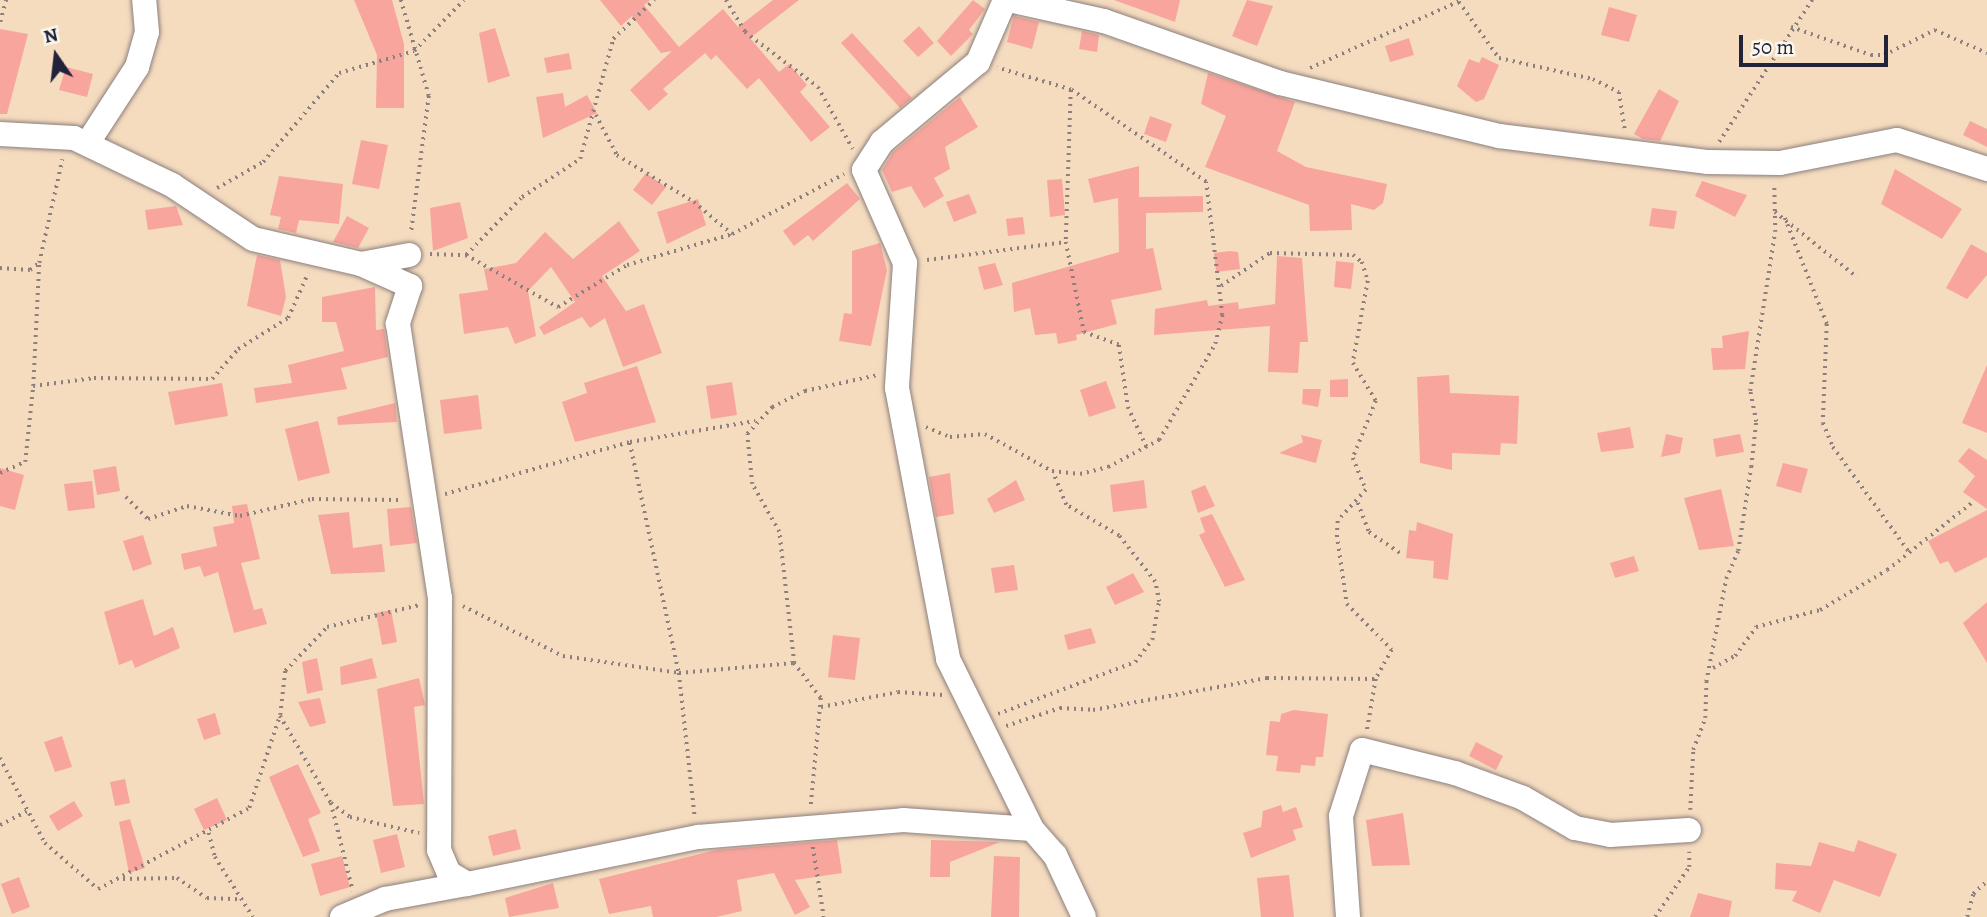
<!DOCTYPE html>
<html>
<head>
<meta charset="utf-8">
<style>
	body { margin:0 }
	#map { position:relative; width:1987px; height:917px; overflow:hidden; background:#f5dcbf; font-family:Alegreya,serif }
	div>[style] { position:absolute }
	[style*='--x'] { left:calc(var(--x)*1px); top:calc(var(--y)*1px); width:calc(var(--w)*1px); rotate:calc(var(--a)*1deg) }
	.building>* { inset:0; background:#f8a59e }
	.path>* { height:3.5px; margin-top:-1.75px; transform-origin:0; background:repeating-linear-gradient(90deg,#8c7f7d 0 2px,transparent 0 7px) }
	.roads { filter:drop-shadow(0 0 2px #8c7f7d) drop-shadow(0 0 2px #8c7f7d) }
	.minor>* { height:24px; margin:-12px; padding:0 12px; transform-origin:12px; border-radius:12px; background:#fff }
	span { translate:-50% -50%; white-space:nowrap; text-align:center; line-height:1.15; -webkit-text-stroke:5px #fbf7ec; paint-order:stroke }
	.north { position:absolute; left:21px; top:21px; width:70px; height:70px; -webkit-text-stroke:5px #fbf7ec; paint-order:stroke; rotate:346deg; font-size:19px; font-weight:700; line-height:28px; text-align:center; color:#22223b }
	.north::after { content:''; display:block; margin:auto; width:24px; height:32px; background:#22223b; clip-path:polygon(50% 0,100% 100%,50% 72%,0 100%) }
	.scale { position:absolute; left:1739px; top:35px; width:149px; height:32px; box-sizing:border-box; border:4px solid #22223b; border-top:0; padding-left:9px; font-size:21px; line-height:24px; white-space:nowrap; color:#22223b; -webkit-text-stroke:5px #fbf7ec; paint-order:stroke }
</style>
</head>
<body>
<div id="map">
	<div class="building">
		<i style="clip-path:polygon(354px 0,392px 0,404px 44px,404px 108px,376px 108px,377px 55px)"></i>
		<i style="clip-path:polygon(600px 0,650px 0,644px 5px,679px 47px,723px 9px,738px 27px,773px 0,799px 0,750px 38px,779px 72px,789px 64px,807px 85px,800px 92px,830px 127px,811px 142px,759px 78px,747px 89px,716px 55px,711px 60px,705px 53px,663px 89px,668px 94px,649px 111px,630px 90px,672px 51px,661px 53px,632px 16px,621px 26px)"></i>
		<i style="clip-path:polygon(973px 0,985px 9px,969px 30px,973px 34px,951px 56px,937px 41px)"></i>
		<i style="clip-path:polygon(1114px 0,1180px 0,1175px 22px)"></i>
		<i style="clip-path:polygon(1247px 0,1273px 6px,1257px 46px,1232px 36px)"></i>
		<i style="clip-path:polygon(1609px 7px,1637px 15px,1629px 42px,1601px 35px)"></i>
		<i style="clip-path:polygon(1014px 16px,1039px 22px,1032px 49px,1007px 42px)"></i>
		<i style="clip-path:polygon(919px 26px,934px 43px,918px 57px,903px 41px)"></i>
		<i style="clip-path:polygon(495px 28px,510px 76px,488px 83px,479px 33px)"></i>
		<i style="clip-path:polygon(0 29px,28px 34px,7px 114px,0 114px)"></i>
		<i style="clip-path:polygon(1082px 31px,1099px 35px,1097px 52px,1079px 49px)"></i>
		<i style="clip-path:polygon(852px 33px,912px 98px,900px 108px,841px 43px)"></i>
		<i style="clip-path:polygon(1409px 38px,1414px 55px,1390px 62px,1385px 46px)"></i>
		<i style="clip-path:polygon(569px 53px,572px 69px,547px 73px,544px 58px)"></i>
		<i style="clip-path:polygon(1482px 57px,1499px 65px,1484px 99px,1476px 102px,1457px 86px,1469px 59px,1479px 63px)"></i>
		<i style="clip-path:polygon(66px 67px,93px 74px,87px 97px,59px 90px)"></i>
		<i style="clip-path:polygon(1208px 73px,1295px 102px,1277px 151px,1306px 167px,1387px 184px,1383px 203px,1374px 210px,1351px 204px,1352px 230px,1310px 231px,1309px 205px,1205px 167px,1226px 116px,1201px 104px)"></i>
		<i style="clip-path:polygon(1659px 89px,1679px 101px,1660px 141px,1643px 139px,1634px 134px)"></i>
		<i style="clip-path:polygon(563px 93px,565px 107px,587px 95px,597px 113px,543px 138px,536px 97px)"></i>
		<i style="clip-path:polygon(960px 97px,978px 127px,945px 147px,950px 169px,934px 178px,944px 196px,924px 208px,911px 186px,892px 192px,882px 170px,893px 152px)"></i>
		<i style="clip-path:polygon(1150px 116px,1172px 124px,1166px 142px,1144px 134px)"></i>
		<i style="clip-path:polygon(1970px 121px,1987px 129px,1987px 147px,1963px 135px)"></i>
		<i style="clip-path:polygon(361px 140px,388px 145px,379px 189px,352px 184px)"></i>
		<i style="clip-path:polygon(1139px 166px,1139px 197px,1203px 196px,1203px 212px,1146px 213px,1146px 249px,1153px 248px,1162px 290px,1111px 300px,1117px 324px,1076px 335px,1077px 340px,1058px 344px,1056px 333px,1035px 335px,1030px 308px,1014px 312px,1012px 283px,1119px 252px,1118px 198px,1094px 203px,1088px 179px)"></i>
		<i style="clip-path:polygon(1895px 169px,1962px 209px,1942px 239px,1881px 204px)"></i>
		<i style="clip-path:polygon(646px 173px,666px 187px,652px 205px,633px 190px)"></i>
		<i style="clip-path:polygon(279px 176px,343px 184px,339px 224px,299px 220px,296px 233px,278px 229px,281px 217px,270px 215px)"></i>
		<i style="clip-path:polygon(1062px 179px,1065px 215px,1050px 217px,1047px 180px)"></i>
		<i style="clip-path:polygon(1702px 181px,1747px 195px,1735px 217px,1695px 196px)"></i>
		<i style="clip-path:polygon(847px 183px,860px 199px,813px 241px,808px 235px,794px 246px,783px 231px)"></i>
		<i style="clip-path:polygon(969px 194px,977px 213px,954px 222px,946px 202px)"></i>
		<i style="clip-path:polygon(698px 199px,706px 225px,667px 244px,657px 212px)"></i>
		<i style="clip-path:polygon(460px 202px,468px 238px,433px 251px,430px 208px)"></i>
		<i style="clip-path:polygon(176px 206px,183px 225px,148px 230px,145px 210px)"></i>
		<i style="clip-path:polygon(1652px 208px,1677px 211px,1674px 229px,1649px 226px)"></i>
		<i style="clip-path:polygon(347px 216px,369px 228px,358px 248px,333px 242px)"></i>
		<i style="clip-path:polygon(1023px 217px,1025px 234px,1008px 236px,1006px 219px)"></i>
		<i style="clip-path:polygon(619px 221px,640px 251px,602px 276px,626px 311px,644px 304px,662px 353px,623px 367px,605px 318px,590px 328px,582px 317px,544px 335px,539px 327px,575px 302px,551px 267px,528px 291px,536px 336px,515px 344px,508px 327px,464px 334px,459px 294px,488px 290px,484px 269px,516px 263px,545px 232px,573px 259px)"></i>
		<i style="clip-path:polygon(880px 243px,887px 270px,871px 346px,839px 341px,844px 313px,852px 314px,852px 251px)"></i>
		<i style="clip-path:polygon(1971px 244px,1987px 253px,1987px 275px,1967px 299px,1946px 288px)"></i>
		<i style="clip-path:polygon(1230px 251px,1238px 252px,1240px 269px,1216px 272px,1214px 253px)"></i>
		<i style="clip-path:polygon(257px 255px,280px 260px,286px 297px,281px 316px,247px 306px)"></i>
		<i style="clip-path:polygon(1277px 256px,1302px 258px,1308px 342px,1300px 342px,1298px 373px,1268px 372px,1270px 326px,1154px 335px,1155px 309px,1207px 300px,1208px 306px,1238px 302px,1239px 309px,1275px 304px)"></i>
		<i style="clip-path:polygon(1336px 261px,1354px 263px,1351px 289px,1334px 287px)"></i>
		<i style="clip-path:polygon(995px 263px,1003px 285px,984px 290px,978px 267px)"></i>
		<i style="clip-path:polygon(375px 287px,376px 330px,384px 329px,388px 357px,341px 368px,347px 389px,256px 403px,254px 388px,292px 383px,288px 365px,344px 351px,336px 322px,322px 322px,322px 297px)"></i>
		<i style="clip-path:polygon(1749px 331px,1745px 369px,1713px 370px,1711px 348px,1723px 348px,1722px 336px)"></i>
		<i style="clip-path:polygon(1987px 365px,1987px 433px,1962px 423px)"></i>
		<i style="clip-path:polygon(637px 366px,656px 422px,575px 442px,562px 402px,587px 393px,584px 383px)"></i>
		<i style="clip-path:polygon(1449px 375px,1450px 393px,1519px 396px,1517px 444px,1501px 443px,1500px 455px,1452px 453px,1452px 470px,1420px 463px,1417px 377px)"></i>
		<i style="clip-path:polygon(1348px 379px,1348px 397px,1330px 397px,1330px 380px)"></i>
		<i style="clip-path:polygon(1106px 381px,1116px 408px,1089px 417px,1080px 390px)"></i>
		<i style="clip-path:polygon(732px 382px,737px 415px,711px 419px,706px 386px)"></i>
		<i style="clip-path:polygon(222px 383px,228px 416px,175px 425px,168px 392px)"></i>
		<i style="clip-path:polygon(1303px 389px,1321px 389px,1318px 407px,1302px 404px)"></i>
		<i style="clip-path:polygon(478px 395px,482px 429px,444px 434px,440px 400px)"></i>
		<i style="clip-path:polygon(395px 403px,397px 422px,338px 425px,337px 417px)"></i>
		<i style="clip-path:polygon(318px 421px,330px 473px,298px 481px,285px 429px)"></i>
		<i style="clip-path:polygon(1630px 427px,1634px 448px,1601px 452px,1597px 433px)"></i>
		<i style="clip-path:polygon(1666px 434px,1683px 438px,1680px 453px,1661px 457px)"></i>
		<i style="clip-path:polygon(1740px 434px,1744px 452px,1716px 457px,1713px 439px)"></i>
		<i style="clip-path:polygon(1301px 435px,1322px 440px,1316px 463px,1279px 453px,1303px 442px)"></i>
		<i style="clip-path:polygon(1969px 448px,1987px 460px,1987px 509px,1963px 492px,1975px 476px,1958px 461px)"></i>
		<i style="clip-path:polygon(1783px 463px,1808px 469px,1801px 493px,1776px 486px)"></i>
		<i style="clip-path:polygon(116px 466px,120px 491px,97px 495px,93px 470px)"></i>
		<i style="clip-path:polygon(0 468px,24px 475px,15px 510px,0 506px)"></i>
		<i style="clip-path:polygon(950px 473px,954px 514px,936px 517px,929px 477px)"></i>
		<i style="clip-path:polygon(1016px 480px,1025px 500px,994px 513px,987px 499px)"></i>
		<i style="clip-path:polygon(1144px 480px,1147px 508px,1113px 512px,1110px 485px)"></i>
		<i style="clip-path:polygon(92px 481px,95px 508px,68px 511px,64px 484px)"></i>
		<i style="clip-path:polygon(1205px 485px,1215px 506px,1198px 513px,1191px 491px)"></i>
		<i style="clip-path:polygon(1721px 489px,1734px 546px,1699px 550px,1684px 498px)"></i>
		<i style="clip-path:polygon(247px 504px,260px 559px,241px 563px,254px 610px,262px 608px,267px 624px,234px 633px,218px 572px,204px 577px,200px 566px,184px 570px,181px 554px,217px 546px,213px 527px,234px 523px,232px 506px)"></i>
		<i style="clip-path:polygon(411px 507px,417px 543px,390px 546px,387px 509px)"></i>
		<i style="clip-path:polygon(1987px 510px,1987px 557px,1955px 573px,1948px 561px,1940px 564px,1928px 541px)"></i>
		<i style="clip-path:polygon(349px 512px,353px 548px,382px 544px,385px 572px,331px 574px,318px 515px)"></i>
		<i style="clip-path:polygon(1212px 514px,1245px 580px,1225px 587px,1199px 535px,1205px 532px,1200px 518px)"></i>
		<i style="clip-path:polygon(1417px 522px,1453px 534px,1448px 580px,1433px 578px,1434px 561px,1406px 558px,1409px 530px,1416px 531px)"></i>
		<i style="clip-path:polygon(143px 535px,152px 564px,133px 571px,123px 541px)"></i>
		<i style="clip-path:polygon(1634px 556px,1639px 571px,1615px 578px,1610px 563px)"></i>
		<i style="clip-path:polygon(1014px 565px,1018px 590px,995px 593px,991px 568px)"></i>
		<i style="clip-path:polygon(1133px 573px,1144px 592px,1115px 605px,1106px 587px)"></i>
		<i style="clip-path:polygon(143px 599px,154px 636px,173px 627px,180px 648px,135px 668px,132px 660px,119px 665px,104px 612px)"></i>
		<i style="clip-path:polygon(1987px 602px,1987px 663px,1963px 623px)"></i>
		<i style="clip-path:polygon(391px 610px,397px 642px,382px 645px,376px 613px)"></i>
		<i style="clip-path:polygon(1091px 628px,1096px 643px,1068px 650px,1064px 635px)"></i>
		<i style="clip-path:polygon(833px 635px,860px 638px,855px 680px,828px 677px)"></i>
		<i style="clip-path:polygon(317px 658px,323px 690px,307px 694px,302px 662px)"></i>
		<i style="clip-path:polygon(372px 658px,377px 678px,341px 685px,340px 667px)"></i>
		<i style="clip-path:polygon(419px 678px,425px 705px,414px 707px,424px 804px,393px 806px,377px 689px)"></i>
		<i style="clip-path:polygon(320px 698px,326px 723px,310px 727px,298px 702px)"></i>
		<i style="clip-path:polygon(1294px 710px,1328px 714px,1323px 757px,1316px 757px,1315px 766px,1301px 765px,1300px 773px,1276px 771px,1278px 756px,1266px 755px,1270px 721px,1280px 722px,1281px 714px)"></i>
		<i style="clip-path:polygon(215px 713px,221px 734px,204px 740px,197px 719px)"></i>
		<i style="clip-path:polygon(62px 736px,72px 767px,55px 772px,44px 742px)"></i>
		<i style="clip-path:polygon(1476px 742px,1503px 756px,1496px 770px,1469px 756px)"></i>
		<i style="clip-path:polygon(298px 764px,321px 813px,308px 819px,320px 851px,303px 857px,269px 777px)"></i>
		<i style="clip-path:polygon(125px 779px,130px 803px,115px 806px,110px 782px)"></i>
		<i style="clip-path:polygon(217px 798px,227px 820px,204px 830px,194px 809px)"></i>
		<i style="clip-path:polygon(74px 801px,83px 816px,58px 831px,49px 816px)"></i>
		<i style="clip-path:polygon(1281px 805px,1283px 812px,1296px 807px,1303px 827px,1293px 830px,1296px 840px,1251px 858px,1243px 833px,1261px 827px,1263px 811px)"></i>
		<i style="clip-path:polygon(1403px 813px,1410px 865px,1372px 866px,1366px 820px)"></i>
		<i style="clip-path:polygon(130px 819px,145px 868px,129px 873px,119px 822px)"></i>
		<i style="clip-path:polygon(516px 829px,521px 849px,493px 856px,488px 836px)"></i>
		<i style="clip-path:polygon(397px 834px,405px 867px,381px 873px,373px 840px)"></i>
		<i style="clip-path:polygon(837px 840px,842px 873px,795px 880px,810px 907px,795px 915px,774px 873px,737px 880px,742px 911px,716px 917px,653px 917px,651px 906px,609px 914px,599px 879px,716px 850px)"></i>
		<i style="clip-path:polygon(931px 840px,1000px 842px,950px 862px,950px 877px,930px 877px)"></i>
		<i style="clip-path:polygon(1858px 840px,1897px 854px,1880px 897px,1834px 880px,1820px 913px,1792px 901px,1797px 891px,1775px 889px,1776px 863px,1811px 866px,1819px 842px,1854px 852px)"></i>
		<i style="clip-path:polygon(342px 856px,350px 887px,320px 896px,311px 864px)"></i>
		<i style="clip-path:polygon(994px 856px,1020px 857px,1019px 917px,991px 917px)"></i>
		<i style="clip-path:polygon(1289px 875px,1294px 917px,1261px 917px,1257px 878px)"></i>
		<i style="clip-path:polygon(19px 877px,30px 907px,12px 914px,1px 884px)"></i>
		<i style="clip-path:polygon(553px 883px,559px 908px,509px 917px,505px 898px)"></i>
		<i style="clip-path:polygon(1698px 893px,1732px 901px,1729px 917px,1690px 917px)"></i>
	</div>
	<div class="path">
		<i style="--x:401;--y:0;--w:100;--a:73.7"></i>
		<i style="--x:429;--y:96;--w:139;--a:97.4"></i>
		<i style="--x:726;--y:0;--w:37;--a:59"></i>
		<i style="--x:745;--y:32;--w:91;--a:37"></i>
		<i style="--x:818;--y:87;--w:71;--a:60.6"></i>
		<i style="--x:1459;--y:2;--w:69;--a:54.5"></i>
		<i style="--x:1499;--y:58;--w:96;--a:12.6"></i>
		<i style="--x:1593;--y:79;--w:29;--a:27"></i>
		<i style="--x:1619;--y:92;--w:37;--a:81"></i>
		<i style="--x:0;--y:22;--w:23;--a:-75"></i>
		<i style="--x:1791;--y:27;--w:85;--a:19.3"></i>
		<i style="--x:1871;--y:55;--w:13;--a:0"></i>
		<i style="--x:1884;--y:55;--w:57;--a:-26.1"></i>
		<i style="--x:1935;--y:30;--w:57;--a:23.9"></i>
		<i style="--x:1310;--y:68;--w:167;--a:-24.1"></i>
		<i style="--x:1071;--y:90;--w:152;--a:91.9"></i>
		<i style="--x:1066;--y:242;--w:92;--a:78.7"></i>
		<i style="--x:1084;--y:332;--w:37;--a:20"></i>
		<i style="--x:1119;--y:345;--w:63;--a:81.7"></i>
		<i style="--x:1128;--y:407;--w:45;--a:65.1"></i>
		<i style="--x:596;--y:115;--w:45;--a:62.3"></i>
		<i style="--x:617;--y:155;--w:90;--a:31.4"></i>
		<i style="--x:694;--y:202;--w:50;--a:40.1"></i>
		<i style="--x:1719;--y:142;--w:170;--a:-56.8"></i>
		<i style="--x:217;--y:188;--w:53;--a:-29.5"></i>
		<i style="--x:263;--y:162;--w:117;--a:-49.5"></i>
		<i style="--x:339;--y:73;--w:78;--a:-16.3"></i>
		<i style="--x:414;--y:51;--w:71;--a:-45.6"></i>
		<i style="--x:1775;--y:212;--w:105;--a:38.4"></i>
		<i style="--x:1785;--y:218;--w:114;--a:68.4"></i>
		<i style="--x:1827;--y:324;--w:99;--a:92.3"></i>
		<i style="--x:1823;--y:423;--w:26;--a:67"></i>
		<i style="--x:1833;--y:447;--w:130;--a:54.1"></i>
		<i style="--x:430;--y:254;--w:36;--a:2"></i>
		<i style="--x:466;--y:255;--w:106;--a:29.5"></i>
		<i style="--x:558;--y:307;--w:81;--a:-31.3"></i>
		<i style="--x:627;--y:265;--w:109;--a:-16.4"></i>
		<i style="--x:732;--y:234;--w:127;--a:-28.2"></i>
		<i style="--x:466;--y:255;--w:81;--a:-46"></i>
		<i style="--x:522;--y:197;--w:69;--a:-33.2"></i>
		<i style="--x:580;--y:159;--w:124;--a:-74.6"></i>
		<i style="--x:613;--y:39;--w:57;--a:-43.6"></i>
		<i style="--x:927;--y:260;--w:140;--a:-7.4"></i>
		<i style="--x:0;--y:268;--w:30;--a:4"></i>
		<i style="--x:30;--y:270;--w:11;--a:-38"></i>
		<i style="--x:39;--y:263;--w:106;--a:-77.4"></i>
		<i style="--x:1221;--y:286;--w:59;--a:-34"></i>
		<i style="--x:1270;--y:253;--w:83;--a:1.4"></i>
		<i style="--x:1353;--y:255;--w:11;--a:38"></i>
		<i style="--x:1362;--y:262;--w:20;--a:72"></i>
		<i style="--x:1368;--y:281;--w:83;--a:100.4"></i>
		<i style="--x:1353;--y:363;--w:44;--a:58.8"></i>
		<i style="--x:1376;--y:401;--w:61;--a:112"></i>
		<i style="--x:1353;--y:458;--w:35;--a:68"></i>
		<i style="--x:1366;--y:490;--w:42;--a:132.1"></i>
		<i style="--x:1338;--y:521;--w:14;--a:94"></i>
		<i style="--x:1337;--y:535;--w:70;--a:81.8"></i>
		<i style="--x:1347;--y:604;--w:64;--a:45.6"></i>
		<i style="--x:1392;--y:650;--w:33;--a:119"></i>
		<i style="--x:1376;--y:679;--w:53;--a:99.8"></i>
		<i style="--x:33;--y:386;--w:123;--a:-87.2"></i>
		<i style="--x:926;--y:427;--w:26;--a:23"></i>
		<i style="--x:950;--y:437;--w:35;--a:-5"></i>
		<i style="--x:985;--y:434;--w:77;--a:28.9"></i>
		<i style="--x:1052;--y:471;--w:28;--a:6"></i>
		<i style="--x:1080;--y:474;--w:29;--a:-14"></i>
		<i style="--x:1108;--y:467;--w:58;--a:-27.9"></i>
		<i style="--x:1159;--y:440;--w:111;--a:-59.7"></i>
		<i style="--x:1215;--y:344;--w:30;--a:-76"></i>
		<i style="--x:1222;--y:315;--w:134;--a:-96.9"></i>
		<i style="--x:1206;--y:182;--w:163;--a:-145.7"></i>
		<i style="--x:1071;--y:90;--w:77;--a:-163.4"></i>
		<i style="--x:630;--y:443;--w:235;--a:78"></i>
		<i style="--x:679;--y:673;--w:145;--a:83.7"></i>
		<i style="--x:0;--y:473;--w:27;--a:-24"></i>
		<i style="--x:25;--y:462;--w:76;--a:-84"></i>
		<i style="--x:33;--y:386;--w:62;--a:-7.5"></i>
		<i style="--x:94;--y:378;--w:118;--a:0.5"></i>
		<i style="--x:212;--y:379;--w:40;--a:-49"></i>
		<i style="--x:238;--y:349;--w:59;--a:-31.8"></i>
		<i style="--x:288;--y:318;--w:49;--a:-66"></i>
		<i style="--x:445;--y:494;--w:192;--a:-15.7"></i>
		<i style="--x:630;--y:442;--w:127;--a:-9.5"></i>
		<i style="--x:126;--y:497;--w:31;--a:45"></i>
		<i style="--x:148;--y:519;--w:41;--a:-18.4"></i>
		<i style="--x:187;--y:506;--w:54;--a:10.7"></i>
		<i style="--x:240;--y:516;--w:74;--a:-13.3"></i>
		<i style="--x:312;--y:499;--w:91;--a:0.6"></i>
		<i style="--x:1358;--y:503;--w:31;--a:69"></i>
		<i style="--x:1369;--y:532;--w:41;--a:34.1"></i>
		<i style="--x:463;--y:606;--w:112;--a:26.6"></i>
		<i style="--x:563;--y:656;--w:117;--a:8.3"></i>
		<i style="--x:679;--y:673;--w:115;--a:-5"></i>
		<i style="--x:794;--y:663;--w:44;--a:52.4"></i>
		<i style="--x:821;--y:698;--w:107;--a:95.3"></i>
		<i style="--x:794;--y:663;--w:132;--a:-96.5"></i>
		<i style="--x:779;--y:532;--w:55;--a:-119.4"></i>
		<i style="--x:752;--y:484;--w:50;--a:-95.7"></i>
		<i style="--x:747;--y:434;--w:37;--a:-47"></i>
		<i style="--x:772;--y:407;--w:37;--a:-26"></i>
		<i style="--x:805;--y:391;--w:75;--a:-12.4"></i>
		<i style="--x:1713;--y:668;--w:25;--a:-29"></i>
		<i style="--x:1735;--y:656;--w:36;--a:-54"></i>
		<i style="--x:1756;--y:627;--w:66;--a:-14.9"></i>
		<i style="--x:1820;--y:610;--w:78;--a:-30.8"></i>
		<i style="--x:1887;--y:570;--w:111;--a:-38.4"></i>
		<i style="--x:821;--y:707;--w:78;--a:-11"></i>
		<i style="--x:898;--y:692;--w:45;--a:3.8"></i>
		<i style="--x:998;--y:714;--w:147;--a:-20.8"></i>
		<i style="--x:1135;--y:662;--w:28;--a:-52"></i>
		<i style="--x:1152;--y:640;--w:39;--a:-80"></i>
		<i style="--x:1159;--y:602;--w:20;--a:-101"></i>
		<i style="--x:1155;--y:582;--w:58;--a:-128"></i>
		<i style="--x:1119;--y:536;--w:61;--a:-149.7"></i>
		<i style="--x:1066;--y:505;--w:35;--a:-112"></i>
		<i style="--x:280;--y:716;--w:101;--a:59.6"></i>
		<i style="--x:331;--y:803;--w:24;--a:36"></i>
		<i style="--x:350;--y:817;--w:71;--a:13.1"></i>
		<i style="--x:1006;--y:726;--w:57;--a:-18.4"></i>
		<i style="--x:1060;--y:708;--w:33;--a:3"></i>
		<i style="--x:1093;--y:710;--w:177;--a:-10.4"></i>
		<i style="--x:1267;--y:678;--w:109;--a:0.5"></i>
		<i style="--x:0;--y:758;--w:96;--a:62.1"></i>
		<i style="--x:45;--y:843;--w:70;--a:41"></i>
		<i style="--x:98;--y:889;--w:171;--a:-28.2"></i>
		<i style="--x:249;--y:808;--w:98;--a:-71.6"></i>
		<i style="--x:280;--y:715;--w:44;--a:-83.5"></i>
		<i style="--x:285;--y:671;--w:61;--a:-46.3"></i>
		<i style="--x:327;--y:627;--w:95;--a:-13.4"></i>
		<i style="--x:331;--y:803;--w:91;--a:76"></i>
		<i style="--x:1690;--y:810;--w:60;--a:-87.1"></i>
		<i style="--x:1693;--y:750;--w:34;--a:-69"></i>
		<i style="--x:1705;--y:718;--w:36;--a:-88"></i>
		<i style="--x:1706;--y:682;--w:105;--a:-79"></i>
		<i style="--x:1726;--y:579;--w:30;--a:-67"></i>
		<i style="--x:1738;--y:551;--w:85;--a:-81.2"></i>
		<i style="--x:1751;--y:467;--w:45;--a:-83.7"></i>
		<i style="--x:1756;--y:422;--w:32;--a:-101"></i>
		<i style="--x:1750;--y:391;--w:161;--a:-81.1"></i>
		<i style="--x:1775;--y:232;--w:48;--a:-91.2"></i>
		<i style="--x:0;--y:825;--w:30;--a:-27"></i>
		<i style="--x:209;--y:833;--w:25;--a:76"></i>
		<i style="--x:215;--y:857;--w:71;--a:57.7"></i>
		<i style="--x:813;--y:847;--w:71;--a:81.1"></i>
		<i style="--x:123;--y:879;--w:54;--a:-1.1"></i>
		<i style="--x:177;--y:878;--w:36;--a:34"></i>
		<i style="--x:207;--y:898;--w:33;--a:2"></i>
		<i style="--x:1655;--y:917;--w:60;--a:-55.8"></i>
		<i style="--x:1689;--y:867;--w:15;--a:-90"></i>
		<i style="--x:1967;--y:917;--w:24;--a:-75"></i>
		<i style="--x:1973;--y:894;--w:19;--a:-43"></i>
	</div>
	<div class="roads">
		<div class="minor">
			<i style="--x:1005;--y:0;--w:68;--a:113.5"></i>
			<i style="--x:978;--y:62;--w:125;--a:140.2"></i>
			<i style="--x:882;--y:142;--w:33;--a:123"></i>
			<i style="--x:864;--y:170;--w:102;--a:66.2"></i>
			<i style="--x:905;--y:263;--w:125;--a:93.7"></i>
			<i style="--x:897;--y:388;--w:276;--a:79.3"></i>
			<i style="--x:948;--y:659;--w:190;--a:63.7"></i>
			<i style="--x:1032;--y:829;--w:35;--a:49"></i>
			<i style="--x:1055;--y:855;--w:68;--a:64.9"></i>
			<i style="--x:1009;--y:0;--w:97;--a:12.5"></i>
			<i style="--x:1104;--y:21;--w:187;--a:19.4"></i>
			<i style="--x:1280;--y:83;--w:225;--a:13.6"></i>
			<i style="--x:1499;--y:136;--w:211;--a:7.1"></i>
			<i style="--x:1708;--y:162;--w:72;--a:0.8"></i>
			<i style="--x:1780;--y:163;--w:119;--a:-11.1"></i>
			<i style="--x:1897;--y:140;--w:95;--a:17.9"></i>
			<i style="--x:0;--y:134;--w:74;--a:3.1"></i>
			<i style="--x:74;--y:138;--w:109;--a:25.6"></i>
			<i style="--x:172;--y:185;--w:97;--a:33.7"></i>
			<i style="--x:253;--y:239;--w:111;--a:13"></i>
			<i style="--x:361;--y:264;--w:54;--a:24.2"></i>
			<i style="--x:410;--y:286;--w:40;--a:108"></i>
			<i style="--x:398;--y:324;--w:277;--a:81.3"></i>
			<i style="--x:440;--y:598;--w:252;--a:90.2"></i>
			<i style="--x:439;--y:850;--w:25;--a:67"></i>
			<i style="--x:449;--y:873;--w:21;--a:31"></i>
			<i style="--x:467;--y:884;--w:236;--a:-11.5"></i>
			<i style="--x:698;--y:837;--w:206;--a:-4.7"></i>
			<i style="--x:903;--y:820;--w:129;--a:4"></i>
			<i style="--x:87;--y:144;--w:92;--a:-57"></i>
			<i style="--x:137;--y:67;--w:36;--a:-74"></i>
			<i style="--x:147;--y:32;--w:32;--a:-95"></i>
			<i style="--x:361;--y:264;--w:49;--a:-10.6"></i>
			<i style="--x:342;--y:917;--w:47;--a:-22.7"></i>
			<i style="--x:385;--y:899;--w:83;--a:-10.4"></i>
			<i style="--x:1348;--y:917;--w:101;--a:-94"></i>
			<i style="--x:1341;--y:816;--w:69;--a:-72.3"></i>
			<i style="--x:1362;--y:750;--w:96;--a:13.9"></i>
			<i style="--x:1455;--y:773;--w:72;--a:20.2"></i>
			<i style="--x:1523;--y:798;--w:60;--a:30"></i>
			<i style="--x:1575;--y:828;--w:36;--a:11"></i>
			<i style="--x:1610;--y:835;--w:79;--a:-3.6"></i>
		</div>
	</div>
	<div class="north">N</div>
	<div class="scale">50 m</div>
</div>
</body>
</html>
